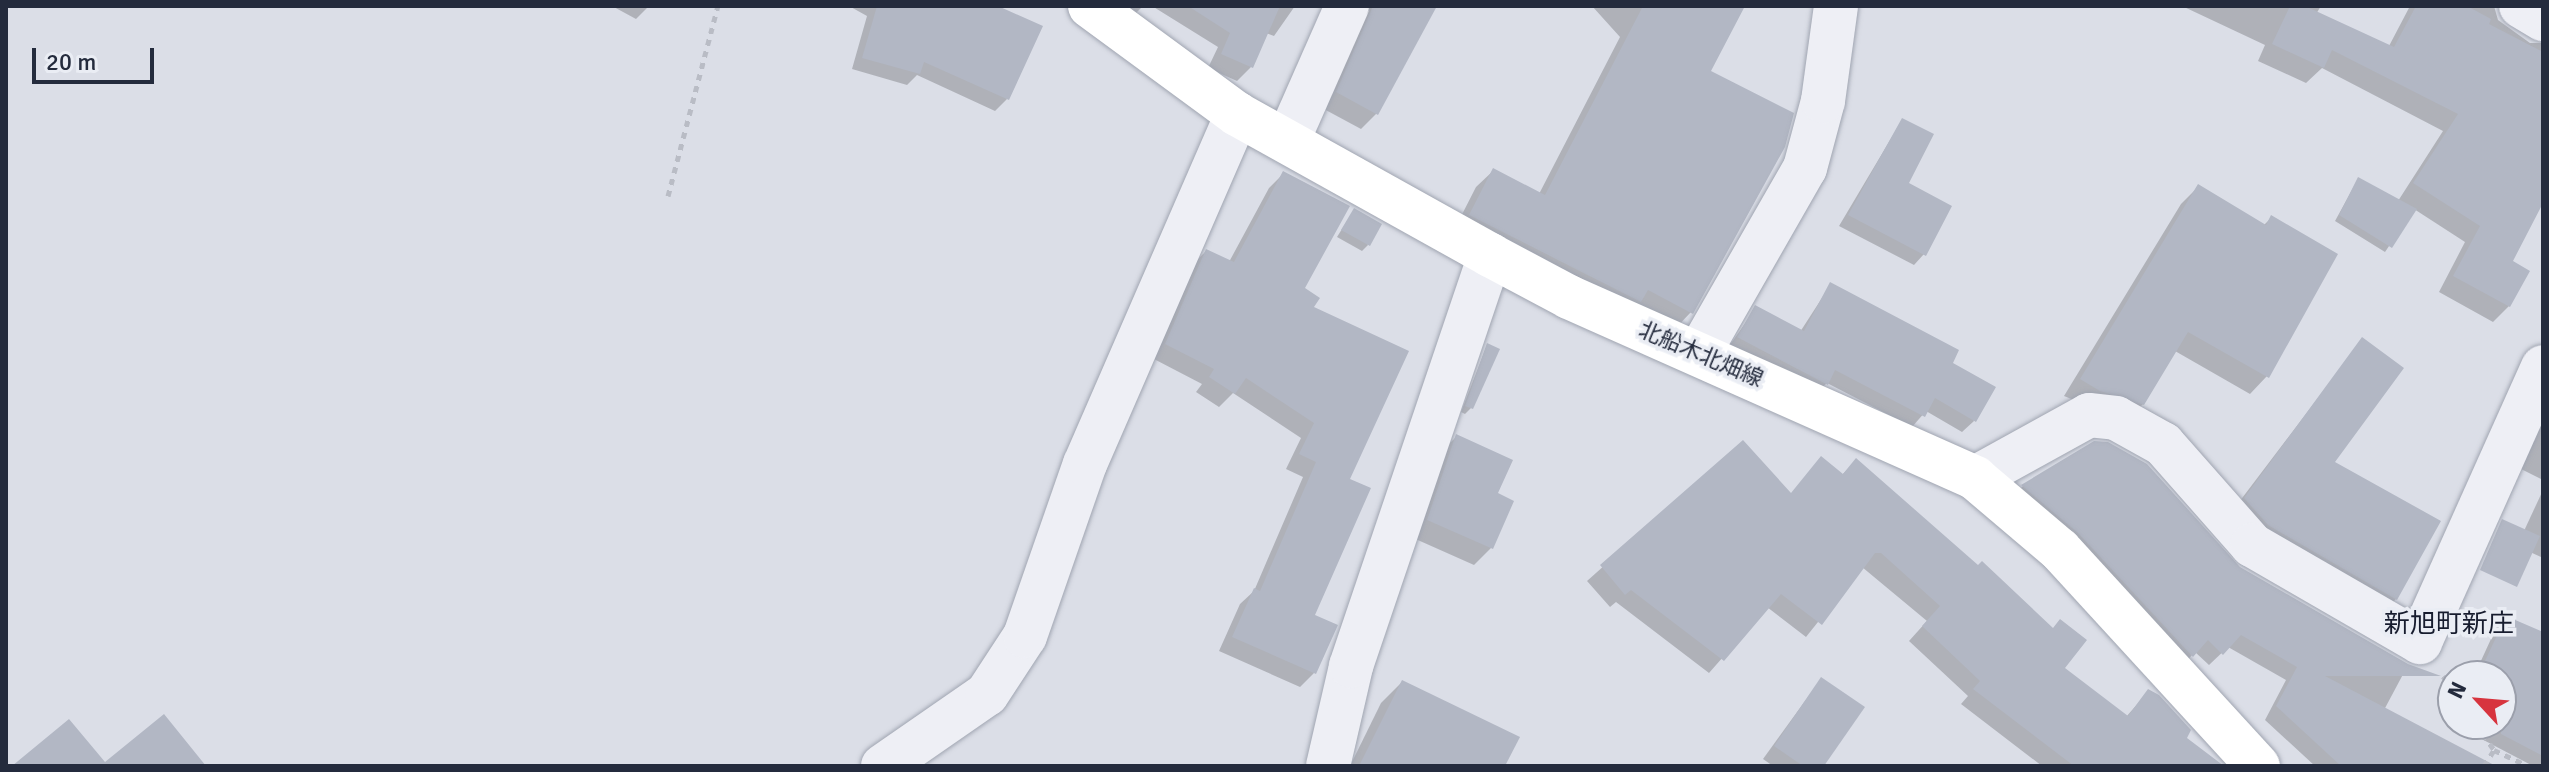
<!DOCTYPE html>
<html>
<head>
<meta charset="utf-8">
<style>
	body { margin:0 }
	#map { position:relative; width:2549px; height:772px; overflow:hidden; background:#dbdee7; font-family:Signika,"Noto Sans JP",sans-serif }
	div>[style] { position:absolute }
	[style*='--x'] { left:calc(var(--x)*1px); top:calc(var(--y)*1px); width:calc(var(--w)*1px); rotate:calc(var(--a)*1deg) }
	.shadow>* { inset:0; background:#0003 }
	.building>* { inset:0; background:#b2b7c4 }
	.path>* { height:5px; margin-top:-2.5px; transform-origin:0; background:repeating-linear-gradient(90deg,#b9bcc5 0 6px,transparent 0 12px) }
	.roads { filter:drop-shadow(0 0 2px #a0a5b1) drop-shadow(0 0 2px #a0a5b1) }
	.minor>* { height:44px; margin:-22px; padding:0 22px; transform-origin:22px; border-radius:22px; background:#eeeff5 }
	.major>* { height:44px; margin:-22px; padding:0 22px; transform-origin:22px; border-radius:22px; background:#fff }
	span { translate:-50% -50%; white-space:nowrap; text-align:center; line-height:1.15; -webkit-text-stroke:7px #eaedf4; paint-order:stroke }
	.street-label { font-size:22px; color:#242b3d }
	.quarter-label { font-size:26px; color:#171c2e }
	.frame { position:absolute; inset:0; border:8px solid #242b3d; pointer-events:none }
	.north { position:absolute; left:2437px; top:660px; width:80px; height:80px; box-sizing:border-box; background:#eaedf4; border:2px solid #9b9fab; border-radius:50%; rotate:296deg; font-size:22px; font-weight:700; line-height:32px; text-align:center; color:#242b3d }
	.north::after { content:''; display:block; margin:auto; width:28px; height:36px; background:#d7343e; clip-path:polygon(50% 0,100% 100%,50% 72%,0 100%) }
	.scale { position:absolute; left:32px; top:48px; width:122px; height:36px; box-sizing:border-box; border:4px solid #242b3d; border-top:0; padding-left:10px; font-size:24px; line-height:28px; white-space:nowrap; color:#242b3d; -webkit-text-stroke:6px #eaedf4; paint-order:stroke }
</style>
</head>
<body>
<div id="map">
	<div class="shadow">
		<i style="clip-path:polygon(612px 6px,649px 6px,636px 19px)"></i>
		<i style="clip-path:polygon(849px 6px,993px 6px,1007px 99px,995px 111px,917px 75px,907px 85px,852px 69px,867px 16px)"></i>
		<i style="clip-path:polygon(1106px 6px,1143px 6px,1128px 21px)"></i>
		<i style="clip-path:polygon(1152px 6px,1295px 6px,1274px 36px,1266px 33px,1251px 67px,1237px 81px,1208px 68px,1218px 47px)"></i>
		<i style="clip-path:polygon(1370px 6px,1435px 6px,1376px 114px,1361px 129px,1322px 108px)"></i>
		<i style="clip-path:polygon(1592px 6px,1743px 6px,1708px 72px,1691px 312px,1674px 330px,1453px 232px,1476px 187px,1494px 170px,1539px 194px,1620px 37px)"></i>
		<i style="clip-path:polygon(2182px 6px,2321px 6px,2316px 14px,2389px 46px,2410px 6px,2494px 6px,2498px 20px,2530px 43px,2543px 43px,2543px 195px,2511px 262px,2509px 306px,2493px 322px,2439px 292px,2465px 242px,2414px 209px,2385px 252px,2335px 221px,2358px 179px,2398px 201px,2443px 131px,2322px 68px,2306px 83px,2258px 61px,2265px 45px)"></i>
		<i style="clip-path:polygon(1902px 120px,1906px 184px,1924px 254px,1914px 265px,1839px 226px)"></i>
		<i style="clip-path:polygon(1284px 173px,1303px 289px,1312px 308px,1347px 480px,1313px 616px,1314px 673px,1300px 687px,1219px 651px,1240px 604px,1254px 591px,1303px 477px,1286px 469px,1301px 438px,1233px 393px,1219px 407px,1196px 392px,1202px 384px,1152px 358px,1192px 265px,1206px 251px,1229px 262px,1269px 188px)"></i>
		<i style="clip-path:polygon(2198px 187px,2263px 226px,2271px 218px,2267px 376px,2250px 394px,2175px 351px,2143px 404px,2125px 421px,2064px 396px,2181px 204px)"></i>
		<i style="clip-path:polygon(1354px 210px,1368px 245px,1362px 251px,1337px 237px)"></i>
		<i style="clip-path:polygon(1831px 284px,1950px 364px,1974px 421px,1962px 432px,1926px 411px,1912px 427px,1827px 383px,1814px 395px,1727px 349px,1756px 308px,1800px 332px)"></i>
		<i style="clip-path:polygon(2362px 340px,2332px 463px,2396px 599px,2381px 614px,2230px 514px)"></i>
		<i style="clip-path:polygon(1487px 345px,1471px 408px,1465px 414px,1461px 412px)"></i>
		<i style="clip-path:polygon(2543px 414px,2543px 480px,2519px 468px)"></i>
		<i style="clip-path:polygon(1456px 437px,1496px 494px,1491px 548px,1474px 565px,1411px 537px,1439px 454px)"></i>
		<i style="clip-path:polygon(1743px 442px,1790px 495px,1842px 475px,1856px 460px,2062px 668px,2126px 717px,2148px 692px,2184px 739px,2218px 766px,2042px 766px,1961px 704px,1968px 696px,1909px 641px,1927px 621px,1862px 567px,1806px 637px,1767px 607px,1709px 673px,1616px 602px,1610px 607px,1587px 581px)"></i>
		<i style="clip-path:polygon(2023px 486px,2238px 568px,2408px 665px,2384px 710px,2450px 766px,2315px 766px,2265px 720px,2286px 680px,2228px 647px,2209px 665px,2195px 652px,2180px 668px,2011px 498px)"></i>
		<i style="clip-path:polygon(2543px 490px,2543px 558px,2517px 546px)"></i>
		<i style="clip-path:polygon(2506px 618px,2543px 634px,2543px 766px,2533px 766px,2453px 724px,2501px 724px,2501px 676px,2474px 676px,2496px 628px)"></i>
		<i style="clip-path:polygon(1821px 679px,1822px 766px,1773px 766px,1763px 759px)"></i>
		<i style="clip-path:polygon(1402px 682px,1503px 766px,1350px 766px,1381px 703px)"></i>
	</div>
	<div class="building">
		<i style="clip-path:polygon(877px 6px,998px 6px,1043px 26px,1009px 100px,924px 62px,920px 74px,862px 58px)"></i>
		<i style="clip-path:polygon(1188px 6px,1280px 6px,1253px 68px,1221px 54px,1230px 33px)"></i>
		<i style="clip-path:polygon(1373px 6px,1437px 6px,1378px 115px,1336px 92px)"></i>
		<i style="clip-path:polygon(1643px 6px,1745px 6px,1711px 71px,1794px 113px,1785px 147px,1693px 314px,1648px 290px,1641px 302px,1469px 215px,1493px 168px,1545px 195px)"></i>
		<i style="clip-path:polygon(2290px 6px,2305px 6px,2394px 47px,2416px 6px,2467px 6px,2491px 19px,2489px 24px,2543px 52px,2543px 203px,2513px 261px,2530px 271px,2510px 307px,2453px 276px,2480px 226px,2413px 183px,2458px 114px,2332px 50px,2324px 68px,2272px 44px)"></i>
		<i style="clip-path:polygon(1902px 118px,1934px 134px,1909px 183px,1952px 206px,1926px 256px,1848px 215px)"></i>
		<i style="clip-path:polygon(1283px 171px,1350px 206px,1305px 288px,1320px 298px,1314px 307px,1409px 351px,1350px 479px,1371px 488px,1315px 615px,1338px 625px,1316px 674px,1232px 637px,1254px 588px,1260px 591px,1316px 462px,1299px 454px,1314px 423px,1246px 378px,1235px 394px,1209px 377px,1214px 369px,1165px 344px,1206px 249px,1234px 262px)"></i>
		<i style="clip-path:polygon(2358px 177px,2417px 209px,2392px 248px,2339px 215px)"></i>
		<i style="clip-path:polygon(2198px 184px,2266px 225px,2271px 215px,2338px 254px,2269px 378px,2188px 332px,2144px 405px,2100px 391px,2080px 379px)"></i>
		<i style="clip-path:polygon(1354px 208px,1382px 224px,1370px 246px,1341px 230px)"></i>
		<i style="clip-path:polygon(1830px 282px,1959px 350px,1953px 363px,1996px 387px,1976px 422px,1935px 398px,1925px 417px,1835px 370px,1828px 385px,1737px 337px,1755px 305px,1804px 331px)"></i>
		<i style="clip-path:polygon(2362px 337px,2404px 368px,2335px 462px,2441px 521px,2397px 600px,2268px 525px,2244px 498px)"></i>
		<i style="clip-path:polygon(1487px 343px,1500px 349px,1473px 409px,1465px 406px)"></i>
		<i style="clip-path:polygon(1456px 434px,1513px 460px,1498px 493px,1514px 501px,1493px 549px,1427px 520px)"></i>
		<i style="clip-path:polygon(1743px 440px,1791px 493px,1821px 456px,1843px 474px,1856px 458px,1978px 565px,1982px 561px,2053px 628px,2060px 619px,2087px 640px,2065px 668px,2128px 716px,2148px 689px,2159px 695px,2191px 730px,2187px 738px,2224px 766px,2074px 766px,1973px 689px,1980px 681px,1922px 626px,1940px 606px,1881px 553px,1875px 553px,1822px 625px,1781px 594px,1724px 661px,1631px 590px,1625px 595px,1600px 565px)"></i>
		<i style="clip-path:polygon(2094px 441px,2108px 442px,2147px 464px,2240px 567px,2408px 664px,2441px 676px,2325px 676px,2496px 766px,2341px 766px,2276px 706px,2297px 667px,2241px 635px,2223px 655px,2208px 640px,2193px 657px,2078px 533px,2021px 485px)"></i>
		<i style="clip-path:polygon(2502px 519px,2540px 536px,2517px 587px,2480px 570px)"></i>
		<i style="clip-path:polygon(2506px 616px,2543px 632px,2543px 756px,2501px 734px,2501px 676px,2478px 676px)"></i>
		<i style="clip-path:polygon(1821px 677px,1865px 707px,1824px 766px,1803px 766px,1774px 746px)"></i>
		<i style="clip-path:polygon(1402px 680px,1520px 737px,1505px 766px,1359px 766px)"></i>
		<i style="clip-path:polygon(164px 714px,206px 766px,12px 766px,69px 719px,105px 762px)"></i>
	</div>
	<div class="path">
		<i style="--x:668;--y:196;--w:196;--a:-75.3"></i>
		<i style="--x:2443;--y:676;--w:17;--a:54"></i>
		<i style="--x:2476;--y:724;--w:32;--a:55"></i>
		<i style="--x:2494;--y:750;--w:38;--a:25"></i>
		<i style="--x:2484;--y:766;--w:19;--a:-58"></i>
	</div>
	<div class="roads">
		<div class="minor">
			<i style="--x:2521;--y:6;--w:26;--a:31"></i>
			<i style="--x:1288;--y:140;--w:146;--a:-66.2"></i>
			<i style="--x:1699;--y:353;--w:213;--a:-60.2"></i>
			<i style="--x:1805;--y:168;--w:69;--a:-75"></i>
			<i style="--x:1823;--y:101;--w:96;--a:-82.2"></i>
			<i style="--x:1975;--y:478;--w:130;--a:-28.9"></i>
			<i style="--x:2089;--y:415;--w:27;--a:6"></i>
			<i style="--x:2116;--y:418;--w:54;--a:29"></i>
			<i style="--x:2163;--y:444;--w:135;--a:48.6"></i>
			<i style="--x:2252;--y:545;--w:194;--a:30"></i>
			<i style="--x:2420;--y:642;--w:301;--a:-65.9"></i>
			<i style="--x:883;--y:766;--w:126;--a:-34.7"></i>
			<i style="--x:987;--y:694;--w:69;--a:-56.8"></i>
			<i style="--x:1025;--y:636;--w:182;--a:-70.8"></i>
			<i style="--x:1085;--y:464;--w:382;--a:-66.5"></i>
			<i style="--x:1328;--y:766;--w:103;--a:-77"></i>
			<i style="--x:1351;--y:666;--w:434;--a:-71.3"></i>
		</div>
		<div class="major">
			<i style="--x:1090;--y:6;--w:182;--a:36.3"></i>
			<i style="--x:1237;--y:114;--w:290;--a:29.1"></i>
			<i style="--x:1490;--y:255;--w:89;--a:28"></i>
			<i style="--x:1569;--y:297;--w:445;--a:24"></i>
			<i style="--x:1975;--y:478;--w:111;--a:40.3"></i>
			<i style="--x:2060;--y:550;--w:293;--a:47.5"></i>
		</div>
	</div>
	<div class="street-label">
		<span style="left:1701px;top:354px;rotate:23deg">北船木北畑線</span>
	</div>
	<div class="quarter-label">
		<span style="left:2449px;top:625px">新旭町新庄</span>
	</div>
	<div class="frame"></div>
	<div class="north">N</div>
	<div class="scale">20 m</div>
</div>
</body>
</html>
